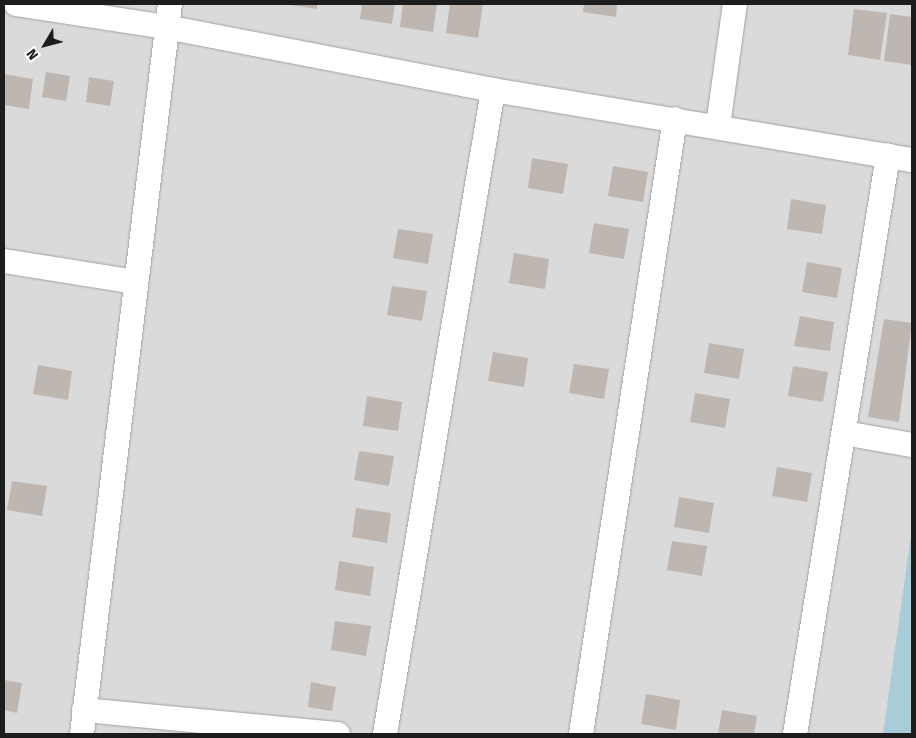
<!DOCTYPE html>
<html>
<head>
<meta charset="utf-8">
<style>
	body { margin:0 }
	#map { position:relative; width:916px; height:738px; overflow:hidden; background:#eeeae4; font-family:"Fira Sans",sans-serif }
	div>[style] { position:absolute }
	[style*='--x'] { left:calc(var(--x)*1px); top:calc(var(--y)*1px); width:calc(var(--w)*1px); rotate:calc(var(--a)*1deg) }
	.residential>* { inset:0; background:#dbdada }
	.water>* { inset:0; background:#a7cdd9 }
	.building>* { inset:0; background:#beb6b0 }
	.roads { filter:drop-shadow(0 0 1px #a1a1a1) drop-shadow(0 0 1px #a1a1a1) }
	.minor>* { height:24px; margin:-12px; padding:0 12px; transform-origin:12px; border-radius:12px; background:#fff }
	span { translate:-50% -50%; white-space:nowrap; text-align:center; line-height:1.15; -webkit-text-stroke:4.5px #fff; paint-order:stroke }
	.frame { position:absolute; inset:0; border:5px solid #1d1d1d; pointer-events:none }
	.north { position:absolute; left:20px; top:20px; width:50px; height:50px; -webkit-text-stroke:4px #fff; paint-order:stroke; rotate:233deg; font-size:14px; font-weight:700; line-height:20px; text-align:center; color:#1d1d1d }
	.north::after { content:''; display:block; margin:auto; width:18px; height:22px; background:#1d1d1d; clip-path:polygon(50% 0,100% 100%,50% 72%,0 100%) }
</style>
</head>
<body>
<div id="map">
	<div class="residential">
		<i style="clip-path:polygon(4px 4px,912px 4px,912px 734px,4px 734px)"></i>
	</div>
	<div class="water">
		<i style="clip-path:polygon(912px 528px,912px 734px,883px 734px)"></i>
	</div>
	<div class="building">
		<i style="clip-path:polygon(284px 4px,317px 4px,317px 9px)"></i>
		<i style="clip-path:polygon(362px 4px,395px 4px,392px 24px,360px 19px)"></i>
		<i style="clip-path:polygon(403px 4px,437px 4px,433px 32px,400px 27px)"></i>
		<i style="clip-path:polygon(450px 4px,483px 4px,478px 38px,446px 33px)"></i>
		<i style="clip-path:polygon(584px 4px,617px 4px,616px 17px,583px 12px)"></i>
		<i style="clip-path:polygon(854px 9px,887px 13px,880px 60px,848px 55px)"></i>
		<i style="clip-path:polygon(890px 14px,912px 17px,912px 65px,884px 61px)"></i>
		<i style="clip-path:polygon(46px 72px,70px 76px,66px 101px,42px 97px)"></i>
		<i style="clip-path:polygon(4px 74px,33px 79px,29px 109px,4px 105px)"></i>
		<i style="clip-path:polygon(89px 77px,114px 81px,110px 106px,86px 102px)"></i>
		<i style="clip-path:polygon(532px 158px,568px 164px,563px 194px,528px 188px)"></i>
		<i style="clip-path:polygon(613px 166px,648px 172px,643px 202px,608px 196px)"></i>
		<i style="clip-path:polygon(791px 199px,826px 205px,822px 234px,787px 229px)"></i>
		<i style="clip-path:polygon(594px 223px,629px 229px,624px 259px,589px 253px)"></i>
		<i style="clip-path:polygon(398px 229px,433px 234px,428px 264px,393px 258px)"></i>
		<i style="clip-path:polygon(514px 253px,549px 259px,545px 289px,509px 283px)"></i>
		<i style="clip-path:polygon(807px 262px,842px 268px,837px 298px,802px 292px)"></i>
		<i style="clip-path:polygon(392px 286px,427px 291px,422px 321px,387px 315px)"></i>
		<i style="clip-path:polygon(800px 316px,834px 322px,830px 351px,794px 346px)"></i>
		<i style="clip-path:polygon(884px 319px,912px 323px,899px 422px,868px 417px)"></i>
		<i style="clip-path:polygon(709px 343px,744px 349px,739px 379px,704px 373px)"></i>
		<i style="clip-path:polygon(493px 352px,528px 358px,524px 387px,488px 381px)"></i>
		<i style="clip-path:polygon(574px 364px,609px 369px,604px 399px,569px 393px)"></i>
		<i style="clip-path:polygon(38px 365px,72px 371px,68px 400px,33px 394px)"></i>
		<i style="clip-path:polygon(793px 366px,828px 372px,823px 402px,788px 396px)"></i>
		<i style="clip-path:polygon(695px 393px,730px 399px,725px 428px,690px 422px)"></i>
		<i style="clip-path:polygon(367px 396px,402px 402px,398px 431px,363px 426px)"></i>
		<i style="clip-path:polygon(359px 451px,394px 456px,389px 486px,354px 480px)"></i>
		<i style="clip-path:polygon(777px 467px,812px 473px,807px 502px,772px 496px)"></i>
		<i style="clip-path:polygon(12px 481px,47px 486px,42px 516px,7px 510px)"></i>
		<i style="clip-path:polygon(679px 497px,714px 503px,709px 533px,674px 527px)"></i>
		<i style="clip-path:polygon(356px 508px,391px 513px,387px 543px,352px 537px)"></i>
		<i style="clip-path:polygon(672px 541px,707px 546px,702px 576px,667px 570px)"></i>
		<i style="clip-path:polygon(339px 561px,374px 567px,370px 596px,335px 590px)"></i>
		<i style="clip-path:polygon(335px 621px,371px 626px,366px 656px,331px 650px)"></i>
		<i style="clip-path:polygon(4px 680px,22px 683px,17px 713px,4px 710px)"></i>
		<i style="clip-path:polygon(311px 682px,336px 687px,332px 711px,308px 707px)"></i>
		<i style="clip-path:polygon(646px 694px,680px 700px,676px 730px,641px 724px)"></i>
		<i style="clip-path:polygon(722px 710px,757px 716px,754px 734px,718px 734px)"></i>
	</div>
	<div class="roads">
		<div class="minor">
			<i style="--x:16;--y:4;--w:152;--a:8.7"></i>
			<i style="--x:166;--y:27;--w:333;--a:10.9"></i>
			<i style="--x:493;--y:90;--w:425;--a:9.5"></i>
			<i style="--x:718;--y:126;--w:123;--a:-82.1"></i>
			<i style="--x:4;--y:261;--w:133;--a:9.1"></i>
			<i style="--x:844;--y:433;--w:69;--a:10"></i>
			<i style="--x:84;--y:710;--w:255;--a:5.4"></i>
			<i style="--x:82;--y:734;--w:735;--a:-83.13"></i>
			<i style="--x:385;--y:734;--w:653;--a:-80.48"></i>
			<i style="--x:581;--y:734;--w:622;--a:-81.31"></i>
			<i style="--x:795;--y:734;--w:586;--a:-80.87"></i>
		</div>
	</div>
	<div class="frame"></div>
	<div class="north">N</div>
</div>
</body>
</html>
